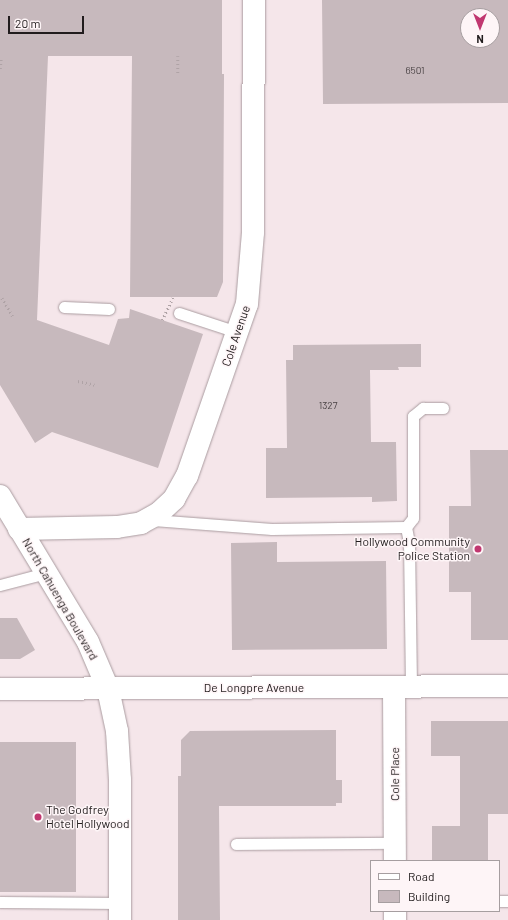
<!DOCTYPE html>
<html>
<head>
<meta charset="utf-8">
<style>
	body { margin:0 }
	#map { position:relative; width:508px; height:920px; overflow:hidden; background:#f5e6ea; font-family:Barlow,sans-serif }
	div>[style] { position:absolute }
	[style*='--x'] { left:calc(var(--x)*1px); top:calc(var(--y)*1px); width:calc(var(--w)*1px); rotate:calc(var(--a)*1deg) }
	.building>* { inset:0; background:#c7b9bd }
	.path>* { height:2.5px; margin-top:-1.25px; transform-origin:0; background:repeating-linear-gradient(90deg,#afa3a6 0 1px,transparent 0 4px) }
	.roads { filter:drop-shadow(0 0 1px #aa9ca0) drop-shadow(0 0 1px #aa9ca0) }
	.service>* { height:11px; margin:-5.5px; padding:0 5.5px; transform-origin:5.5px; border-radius:5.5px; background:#fff }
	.minor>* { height:22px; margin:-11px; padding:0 11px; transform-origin:11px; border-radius:11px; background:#fff }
	.secondary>* { height:22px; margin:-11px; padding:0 11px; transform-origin:11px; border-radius:11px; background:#fff }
	.path-bridge>* { height:2.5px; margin-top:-1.25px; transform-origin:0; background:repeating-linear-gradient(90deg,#afa3a6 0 1px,transparent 0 4px) }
	.dots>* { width:11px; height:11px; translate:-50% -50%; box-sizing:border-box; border:2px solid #fef5f7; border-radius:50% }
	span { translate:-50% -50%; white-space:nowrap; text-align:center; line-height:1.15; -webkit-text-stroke:3px #fef5f7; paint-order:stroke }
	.number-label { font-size:10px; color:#4a4345 }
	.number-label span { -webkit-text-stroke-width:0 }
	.street-label { font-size:12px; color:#211c1d }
	.poi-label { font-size:12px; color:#211c1d }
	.right { translate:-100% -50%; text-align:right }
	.left { translate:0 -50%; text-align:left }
	.legend { position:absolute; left:370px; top:860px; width:130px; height:52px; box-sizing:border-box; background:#fef5f7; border:1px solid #a69ea0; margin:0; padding:5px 7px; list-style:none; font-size:12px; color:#211c1d }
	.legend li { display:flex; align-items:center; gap:8px; height:20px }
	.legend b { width:20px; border:1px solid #a69ea0 }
	.north { position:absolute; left:460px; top:8px; width:40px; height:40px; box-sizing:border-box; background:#fef5f7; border:1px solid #a69ea0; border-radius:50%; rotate:180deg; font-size:11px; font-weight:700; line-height:16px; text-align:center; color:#211c1d }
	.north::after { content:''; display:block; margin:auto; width:14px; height:18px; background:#c13770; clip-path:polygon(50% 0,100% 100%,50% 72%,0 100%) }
	.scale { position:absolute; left:8px; top:16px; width:76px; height:18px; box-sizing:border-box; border:2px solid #211c1d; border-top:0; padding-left:5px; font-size:12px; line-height:14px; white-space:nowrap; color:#211c1d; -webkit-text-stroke:3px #fef5f7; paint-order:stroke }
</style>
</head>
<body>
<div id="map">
	<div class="building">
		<i style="clip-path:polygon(0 0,222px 0,222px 74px,224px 74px,223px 282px,217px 297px,130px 297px,132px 56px,48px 56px,37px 320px,109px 345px,118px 319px,129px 318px,130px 309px,203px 334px,158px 468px,52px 432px,35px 443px,0 385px)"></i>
		<i style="clip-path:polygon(evenodd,322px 0,508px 0,508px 103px,323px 104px,322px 0,468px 16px,492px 16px,492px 40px,468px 40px,468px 16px)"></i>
		<i style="clip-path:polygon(421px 344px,421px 367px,398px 367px,399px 370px,370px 370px,371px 442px,396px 442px,397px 501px,372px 502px,372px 497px,266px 498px,266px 448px,287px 448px,286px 360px,293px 360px,293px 345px)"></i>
		<i style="clip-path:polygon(470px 450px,508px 450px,508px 640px,471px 640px,471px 592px,449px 592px,449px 506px,471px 506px)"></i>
		<i style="clip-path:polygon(277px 542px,277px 562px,386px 561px,387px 649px,232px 650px,231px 543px)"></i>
		<i style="clip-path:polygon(0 618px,17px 618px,35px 650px,20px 659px,0 659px)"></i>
		<i style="clip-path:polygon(431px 721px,508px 721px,508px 814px,488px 814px,488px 861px,432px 861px,432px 826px,460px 826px,460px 756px,431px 756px)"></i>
		<i style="clip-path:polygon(336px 730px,336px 780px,342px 780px,342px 803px,336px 803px,336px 806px,219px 806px,220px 920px,178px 920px,178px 776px,181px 776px,181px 740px,190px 731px)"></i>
		<i style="clip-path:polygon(0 742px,76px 742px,76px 892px,0 892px)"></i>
	</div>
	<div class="path">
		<i style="--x:178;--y:56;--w:17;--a:90"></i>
		<i style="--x:0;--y:69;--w:12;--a:-85"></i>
		<i style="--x:78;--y:381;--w:17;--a:13"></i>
	</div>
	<div class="roads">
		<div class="service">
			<i style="--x:64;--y:307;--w:45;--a:2.5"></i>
			<i style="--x:179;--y:313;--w:61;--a:18.1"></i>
			<i style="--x:153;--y:520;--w:119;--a:4.3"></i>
			<i style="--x:272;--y:529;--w:134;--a:-0.9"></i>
			<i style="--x:406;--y:527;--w:16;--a:79"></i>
			<i style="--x:409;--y:543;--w:144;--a:89.2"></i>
			<i style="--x:406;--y:527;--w:11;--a:-52"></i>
			<i style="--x:413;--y:518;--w:102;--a:-90"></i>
			<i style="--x:413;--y:416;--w:13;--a:-39"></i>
			<i style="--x:423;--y:408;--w:20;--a:0"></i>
			<i style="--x:0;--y:585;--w:48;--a:-14.6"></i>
			<i style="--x:236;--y:844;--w:159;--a:-0.4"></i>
			<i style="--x:499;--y:901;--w:9;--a:0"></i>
			<i style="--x:0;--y:902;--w:120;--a:0.5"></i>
		</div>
		<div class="minor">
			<i style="--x:19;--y:529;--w:98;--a:-1.2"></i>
			<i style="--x:117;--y:527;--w:24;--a:-9"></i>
			<i style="--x:141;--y:523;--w:21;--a:-29"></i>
			<i style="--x:159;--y:513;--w:21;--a:-43"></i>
			<i style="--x:174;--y:499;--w:26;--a:-61"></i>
			<i style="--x:187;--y:476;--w:182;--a:-70.8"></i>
			<i style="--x:247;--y:304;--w:72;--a:-85.2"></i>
			<i style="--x:253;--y:232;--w:232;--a:-89.8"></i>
			<i style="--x:394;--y:687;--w:174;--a:89.7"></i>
			<i style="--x:0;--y:689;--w:508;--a:-0.34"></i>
			<i style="--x:395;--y:911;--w:9;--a:90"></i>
		</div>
		<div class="secondary">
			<i style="--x:0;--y:496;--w:170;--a:58.9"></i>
			<i style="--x:88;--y:642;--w:51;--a:66.9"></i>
			<i style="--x:108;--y:689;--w:43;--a:77.9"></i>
			<i style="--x:117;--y:731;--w:49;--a:86.5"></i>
			<i style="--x:120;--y:780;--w:140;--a:90"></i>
		</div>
	</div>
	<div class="path-bridge">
		<i style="--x:2;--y:298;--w:21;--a:59"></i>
		<i style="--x:162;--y:320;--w:25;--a:-64"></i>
	</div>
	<div class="dots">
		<i style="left:478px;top:549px;background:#c13770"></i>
		<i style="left:38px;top:817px;background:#c13770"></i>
	</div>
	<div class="number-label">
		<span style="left:415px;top:71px">6501</span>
		<span style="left:328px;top:406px">1327</span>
	</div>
	<div class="street-label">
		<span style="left:236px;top:336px;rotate:-71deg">Cole Avenue</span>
		<span style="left:60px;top:599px;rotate:60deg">North Cahuenga Boulevard</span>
		<span style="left:254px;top:688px">De Longpre Avenue</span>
		<span style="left:395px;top:774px;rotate:-90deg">Cole Place</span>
	</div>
	<div class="poi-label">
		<span class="right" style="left:470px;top:549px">Hollywood Community<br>Police Station</span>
		<span class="left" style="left:46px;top:817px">The Godfrey<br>Hotel Hollywood</span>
	</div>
	<ul class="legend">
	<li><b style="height:5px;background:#fff"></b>Road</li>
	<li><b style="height:11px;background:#c7b9bd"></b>Building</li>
	</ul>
	<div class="north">N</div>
	<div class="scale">20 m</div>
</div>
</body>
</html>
